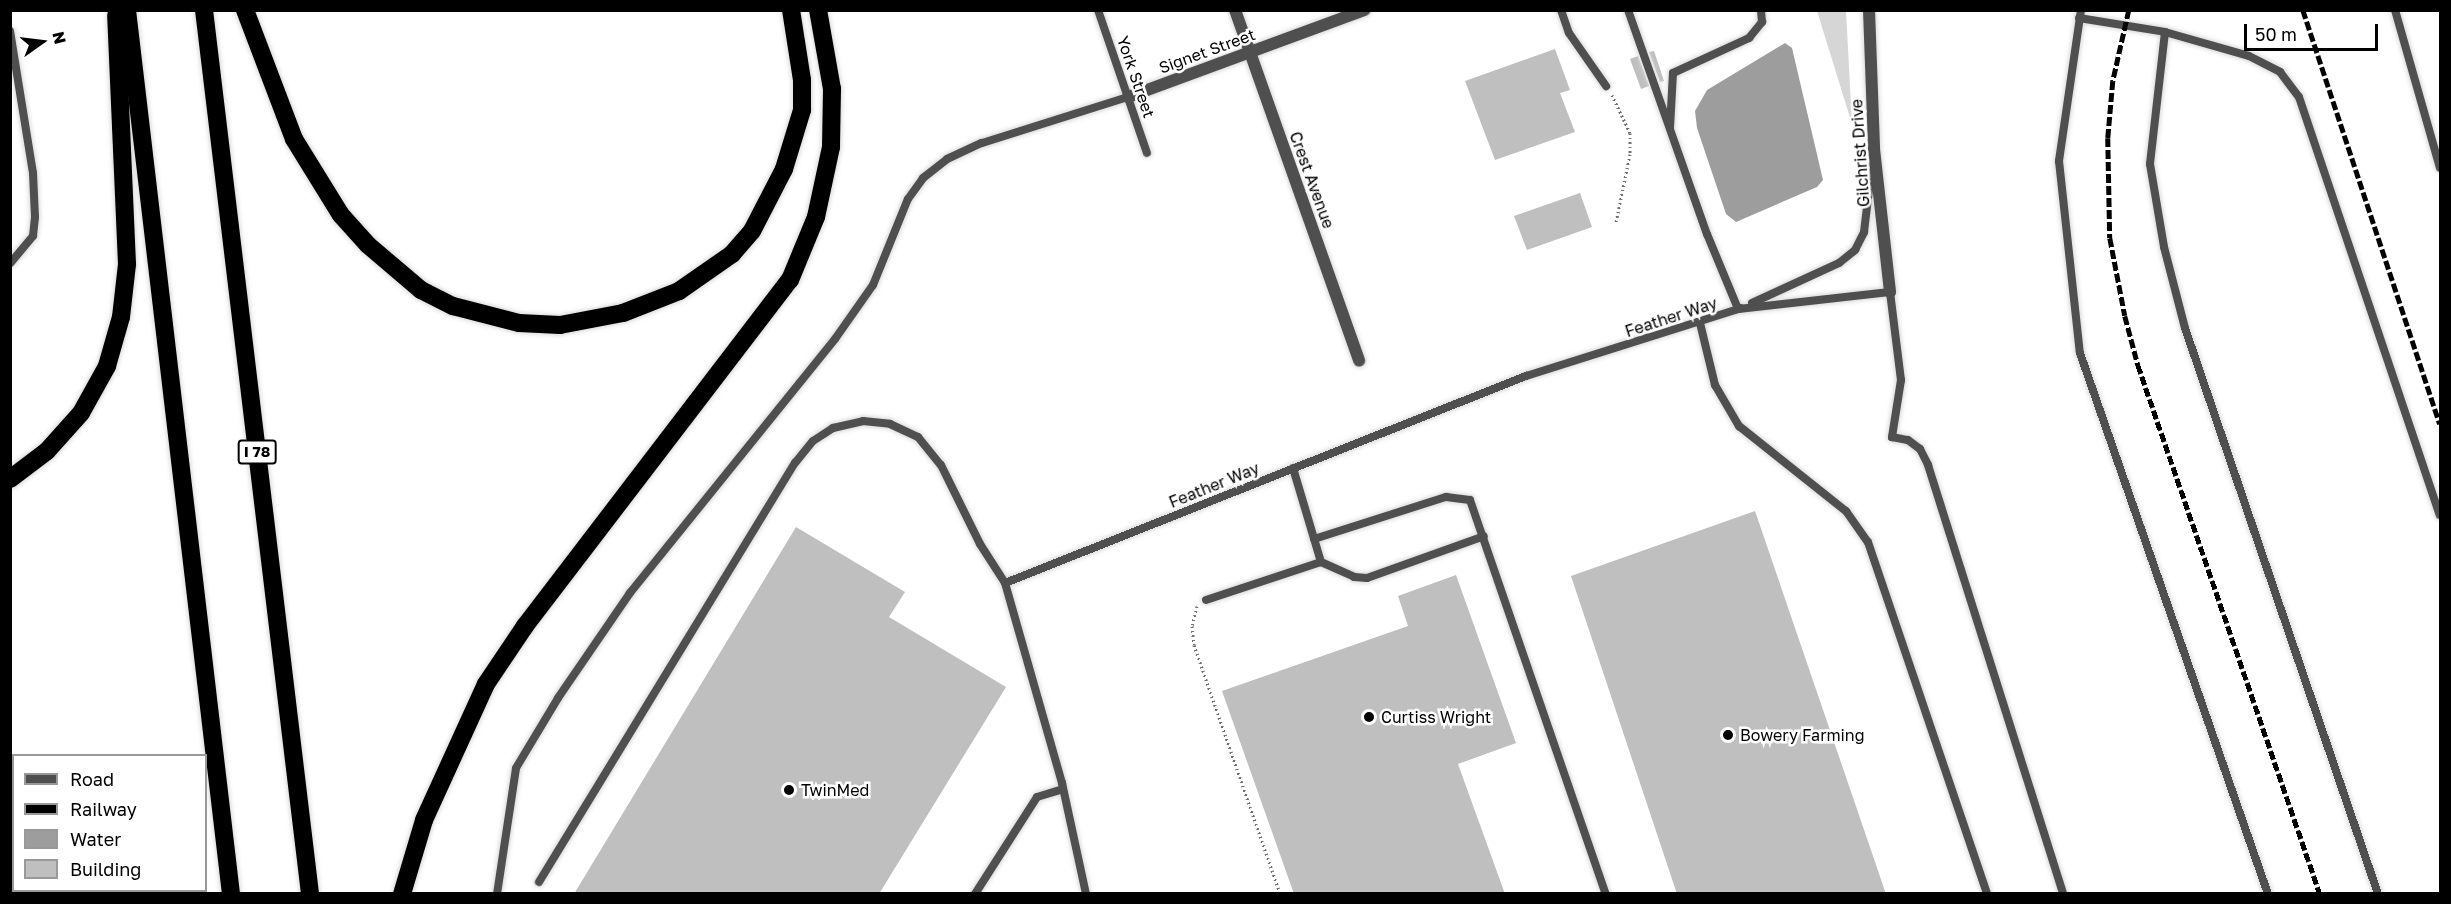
<!DOCTYPE html>
<html>
<head>
<meta charset="utf-8">
<style>
	body { margin:0 }
	#map { position:relative; width:2451px; height:904px; overflow:hidden; background:#fff; font-family:"Golos Text",sans-serif }
	div>[style] { position:absolute }
	[style*='--x'] { left:calc(var(--x)*1px); top:calc(var(--y)*1px); width:calc(var(--w)*1px); rotate:calc(var(--a)*1deg) }
	.green>* { inset:0; background:#d6d6d6 }
	.water>* { inset:0; background:#9d9d9d }
	.building>* { inset:0; background:#bfbfbf }
	.path>* { height:3px; margin-top:-1.5px; transform-origin:0; background:repeating-linear-gradient(90deg,#717171 0 1.5px,transparent 0 4.5px) }
	.roads { filter:drop-shadow(0 0 2px #dbdbdb) drop-shadow(0 0 2px #dbdbdb) }
	.lane>* { height:8px; margin:-4px; padding:0 4px; transform-origin:4px; border-radius:4px; background:#4f4f4f }
	.street>* { height:12px; margin:-6px; padding:0 6px; transform-origin:6px; border-radius:6px; background:#4f4f4f }
	.highway>* { height:18px; margin:-9px; padding:0 9px; transform-origin:9px; border-radius:9px; background:#000 }
	.rail>* { height:4.5px; margin-top:-2.25px; transform-origin:0; background:repeating-linear-gradient(90deg,#000 0 9px,transparent 0 12px) }
	.dots>* { width:16px; height:16px; translate:-50% -50%; box-sizing:border-box; border:3px solid #fff; border-radius:50% }
	span { translate:-50% -50%; white-space:nowrap; text-align:center; line-height:1.15; -webkit-text-stroke:5px #fff; paint-order:stroke }
	.shield-label span { padding:2px 4px; background:#fff; border:2px solid; border-radius:4px; -webkit-text-stroke-width:0 }
	.shield-label { font-size:15px; color:#000; font-weight:700 }
	.street-label { font-size:16px; color:#000 }
	.poi-label { font-size:16px; color:#000 }
	.left { translate:0 -50%; text-align:left }
	.frame { position:absolute; inset:0; border:12px solid #000; pointer-events:none }
	.legend { position:absolute; left:12px; top:754px; width:195px; height:138px; box-sizing:border-box; background:#fff; border:2px solid #999; margin:0; padding:8px 10px; list-style:none; font-size:18px; color:#000 }
	.legend li { display:flex; align-items:center; gap:12px; height:30px }
	.legend b { width:30px; border:2px solid #999 }
	.north { position:absolute; left:12px; top:12px; width:60px; height:60px; -webkit-text-stroke:4px #fff; paint-order:stroke; rotate:76deg; font-size:16px; font-weight:700; line-height:24px; text-align:center; color:#000 }
	.north::after { content:''; display:block; margin:auto; width:21px; height:27px; background:#000; clip-path:polygon(50% 0,100% 100%,50% 72%,0 100%) }
	.scale { position:absolute; left:2244px; top:24px; width:134px; height:27px; box-sizing:border-box; border:3px solid #000; border-top:0; padding-left:8px; font-size:18px; line-height:21px; white-space:nowrap; color:#000; -webkit-text-stroke:4px #fff; paint-order:stroke }
</style>
</head>
<body>
<div id="map">
	<div class="green">
		<i style="clip-path:polygon(1817px 11px,1846px 11px,1852px 124px)"></i>
	</div>
	<div class="water">
		<i style="clip-path:polygon(1785px 43px,1792px 48px,1823px 180px,1817px 187px,1736px 222px,1726px 214px,1697px 128px,1695px 111px,1707px 90px)"></i>
	</div>
	<div class="building">
		<i style="clip-path:polygon(1555px 49px,1570px 90px,1560px 93px,1575px 132px,1495px 160px,1465px 81px)"></i>
		<i style="clip-path:polygon(1654px 51px,1664px 81px,1660px 82px,1649px 52px)"></i>
		<i style="clip-path:polygon(1638px 56px,1649px 86px,1641px 89px,1630px 59px)"></i>
		<i style="clip-path:polygon(1580px 193px,1592px 227px,1527px 250px,1514px 216px)"></i>
		<i style="clip-path:polygon(1755px 511px,1886px 894px,1677px 894px,1571px 576px)"></i>
		<i style="clip-path:polygon(796px 527px,905px 592px,889px 617px,1006px 687px,879px 894px,574px 894px)"></i>
		<i style="clip-path:polygon(1456px 575px,1516px 743px,1458px 764px,1505px 894px,1294px 894px,1222px 691px,1408px 626px,1398px 596px)"></i>
	</div>
	<div class="path">
		<i style="--x:1612;--y:95;--w:42;--a:64.7"></i>
		<i style="--x:1630;--y:133;--w:21;--a:90"></i>
		<i style="--x:1630;--y:154;--w:69;--a:101.6"></i>
		<i style="--x:1197;--y:606;--w:21;--a:104"></i>
		<i style="--x:1192;--y:626;--w:19;--a:84"></i>
		<i style="--x:1194;--y:645;--w:263;--a:70.9"></i>
	</div>
	<div class="roads">
		<div class="lane">
			<i style="--x:1098;--y:10;--w:151;--a:71.1"></i>
			<i style="--x:1561;--y:10;--w:24;--a:71"></i>
			<i style="--x:1569;--y:33;--w:65;--a:55.1"></i>
			<i style="--x:1628;--y:10;--w:238;--a:70.6"></i>
			<i style="--x:1707;--y:234;--w:81;--a:67.5"></i>
			<i style="--x:1738;--y:309;--w:3;--a:-18"></i>
			<i style="--x:2081;--y:10;--w:153;--a:98.3"></i>
			<i style="--x:2059;--y:161;--w:193;--a:83.8"></i>
			<i style="--x:2080;--y:353;--w:573;--a:70.84"></i>
			<i style="--x:2395;--y:10;--w:164;--a:74.1"></i>
			<i style="--x:2079;--y:18;--w:87;--a:9.2"></i>
			<i style="--x:2165;--y:32;--w:87;--a:15.9"></i>
			<i style="--x:2249;--y:56;--w:35;--a:27"></i>
			<i style="--x:2280;--y:72;--w:31;--a:53"></i>
			<i style="--x:2299;--y:97;--w:441;--a:71.4"></i>
			<i style="--x:10;--y:31;--w:144;--a:80.8"></i>
			<i style="--x:33;--y:173;--w:44;--a:87.4"></i>
			<i style="--x:35;--y:217;--w:19;--a:96"></i>
			<i style="--x:33;--y:236;--w:35;--a:130"></i>
			<i style="--x:2165;--y:32;--w:133;--a:96.5"></i>
			<i style="--x:2150;--y:164;--w:84;--a:80.4"></i>
			<i style="--x:2164;--y:247;--w:84;--a:75.5"></i>
			<i style="--x:2185;--y:328;--w:598;--a:71.17"></i>
			<i style="--x:1670;--y:128;--w:55;--a:-86.9"></i>
			<i style="--x:1673;--y:73;--w:84;--a:-24.7"></i>
			<i style="--x:1749;--y:38;--w:21;--a:-51"></i>
			<i style="--x:1762;--y:22;--w:12;--a:-95"></i>
			<i style="--x:1752;--y:303;--w:96;--a:-24.7"></i>
			<i style="--x:1839;--y:263;--w:21;--a:-39"></i>
			<i style="--x:1855;--y:250;--w:20;--a:-63"></i>
			<i style="--x:1864;--y:232;--w:67;--a:-83.2"></i>
			<i style="--x:1700;--y:323;--w:64;--a:76.4"></i>
			<i style="--x:1715;--y:385;--w:48;--a:59.7"></i>
			<i style="--x:1739;--y:426;--w:137;--a:38.5"></i>
			<i style="--x:1846;--y:511;--w:38;--a:55"></i>
			<i style="--x:1868;--y:542;--w:372;--a:71.3"></i>
			<i style="--x:1314;--y:539;--w:139;--a:-17.7"></i>
			<i style="--x:1446;--y:497;--w:24;--a:7"></i>
			<i style="--x:1470;--y:500;--w:417;--a:71"></i>
			<i style="--x:1321;--y:562;--w:36;--a:24"></i>
			<i style="--x:1354;--y:577;--w:13;--a:4"></i>
			<i style="--x:1367;--y:578;--w:124;--a:-19.7"></i>
			<i style="--x:1206;--y:600;--w:121;--a:-18.3"></i>
			<i style="--x:1321;--y:562;--w:98;--a:-106.6"></i>
			<i style="--x:539;--y:882;--w:491;--a:-58.6"></i>
			<i style="--x:795;--y:463;--w:28;--a:-51"></i>
			<i style="--x:813;--y:441;--w:24;--a:-33"></i>
			<i style="--x:833;--y:428;--w:31;--a:-13"></i>
			<i style="--x:863;--y:421;--w:27;--a:6"></i>
			<i style="--x:890;--y:424;--w:31;--a:25"></i>
			<i style="--x:918;--y:437;--w:36;--a:51"></i>
			<i style="--x:941;--y:465;--w:88;--a:63.7"></i>
			<i style="--x:980;--y:544;--w:46;--a:57.3"></i>
			<i style="--x:497;--y:894;--w:127;--a:-81.4"></i>
			<i style="--x:516;--y:768;--w:82;--a:-59"></i>
			<i style="--x:558;--y:698;--w:127;--a:-55.6"></i>
			<i style="--x:630;--y:593;--w:326;--a:-51.1"></i>
			<i style="--x:835;--y:339;--w:66;--a:-54.9"></i>
			<i style="--x:873;--y:285;--w:93;--a:-67.9"></i>
			<i style="--x:908;--y:199;--w:26;--a:-54"></i>
			<i style="--x:923;--y:178;--w:31;--a:-38"></i>
			<i style="--x:947;--y:159;--w:38;--a:-25"></i>
			<i style="--x:982;--y:143;--w:153;--a:-17.5"></i>
			<i style="--x:975;--y:894;--w:115;--a:-57.4"></i>
			<i style="--x:1037;--y:797;--w:27;--a:-17"></i>
			<i style="--x:1086;--y:894;--w:114;--a:-102.2"></i>
			<i style="--x:1062;--y:783;--w:208;--a:-105.9"></i>
			<i style="--x:1005;--y:583;--w:561;--a:-21.67"></i>
			<i style="--x:1526;--y:376;--w:222;--a:-17.5"></i>
			<i style="--x:1738;--y:309;--w:153;--a:-6.4"></i>
			<i style="--x:1890;--y:292;--w:89;--a:82.9"></i>
			<i style="--x:1901;--y:380;--w:58;--a:99"></i>
			<i style="--x:1892;--y:437;--w:16;--a:11"></i>
			<i style="--x:1908;--y:440;--w:15;--a:37"></i>
			<i style="--x:1920;--y:449;--w:18;--a:63"></i>
			<i style="--x:1928;--y:465;--w:450;--a:72.5"></i>
		</div>
		<div class="street">
			<i style="--x:1235;--y:10;--w:372;--a:70.5"></i>
			<i style="--x:1869;--y:10;--w:139;--a:87.9"></i>
			<i style="--x:1874;--y:149;--w:144;--a:83.6"></i>
			<i style="--x:1128;--y:97;--w:252;--a:-20.2"></i>
		</div>
		<div class="highway">
			<i style="--x:127;--y:10;--w:890;--a:83.29"></i>
			<i style="--x:204;--y:10;--w:890;--a:83.16"></i>
			<i style="--x:245;--y:10;--w:138;--a:69.2"></i>
			<i style="--x:294;--y:139;--w:89;--a:58.3"></i>
			<i style="--x:341;--y:215;--w:40;--a:48"></i>
			<i style="--x:368;--y:245;--w:70;--a:40.3"></i>
			<i style="--x:421;--y:290;--w:36;--a:27"></i>
			<i style="--x:453;--y:306;--w:68;--a:14.4"></i>
			<i style="--x:519;--y:323;--w:41;--a:2.8"></i>
			<i style="--x:560;--y:325;--w:64;--a:-10.8"></i>
			<i style="--x:623;--y:313;--w:60;--a:-21.4"></i>
			<i style="--x:679;--y:291;--w:65;--a:-34.9"></i>
			<i style="--x:732;--y:254;--w:30;--a:-49"></i>
			<i style="--x:752;--y:231;--w:70;--a:-62.7"></i>
			<i style="--x:784;--y:169;--w:62;--a:-73"></i>
			<i style="--x:802;--y:110;--w:30;--a:-90"></i>
			<i style="--x:802;--y:80;--w:71;--a:-98.9"></i>
			<i style="--x:10;--y:479;--w:46;--a:-37.1"></i>
			<i style="--x:47;--y:451;--w:51;--a:-48.2"></i>
			<i style="--x:81;--y:413;--w:54;--a:-61"></i>
			<i style="--x:107;--y:366;--w:51;--a:-74.1"></i>
			<i style="--x:121;--y:317;--w:53;--a:-83.5"></i>
			<i style="--x:127;--y:264;--w:249;--a:-92.5"></i>
			<i style="--x:10;--y:863;--w:6;--a:45"></i>
			<i style="--x:32;--y:890;--w:5;--a:53"></i>
			<i style="--x:402;--y:894;--w:77;--a:-73.4"></i>
			<i style="--x:424;--y:820;--w:149;--a:-65.5"></i>
			<i style="--x:486;--y:684;--w:70;--a:-56.1"></i>
			<i style="--x:525;--y:626;--w:436;--a:-52.6"></i>
			<i style="--x:790;--y:280;--w:68;--a:-67.6"></i>
			<i style="--x:816;--y:217;--w:72;--a:-77.9"></i>
			<i style="--x:831;--y:147;--w:58;--a:-89"></i>
			<i style="--x:832;--y:89;--w:80;--a:-100"></i>
		</div>
	</div>
	<div class="rail">
		<i style="--x:2129;--y:10;--w:73;--a:102.7"></i>
		<i style="--x:2113;--y:81;--w:57;--a:95"></i>
		<i style="--x:2108;--y:138;--w:100;--a:88.9"></i>
		<i style="--x:2110;--y:238;--w:79;--a:79.1"></i>
		<i style="--x:2125;--y:316;--w:51;--a:75.1"></i>
		<i style="--x:2138;--y:365;--w:559;--a:71.01"></i>
		<i style="--x:2303;--y:10;--w:436;--a:71.7"></i>
	</div>
	<div class="dots">
		<i style="left:1369px;top:717px;background:#000"></i>
		<i style="left:1728px;top:735px;background:#000"></i>
		<i style="left:789px;top:790px;background:#000"></i>
	</div>
	<div class="shield-label">
		<span style="left:257px;top:452px">I 78</span>
	</div>
	<div class="street-label">
		<span style="left:1207px;top:51px;rotate:-20deg">Signet Street</span>
		<span style="left:1136px;top:77px;rotate:71deg">York Street</span>
		<span style="left:1860px;top:153px;rotate:-94deg">Gilchrist Drive</span>
		<span style="left:1312px;top:180px;rotate:70deg">Crest Avenue</span>
		<span style="left:1671px;top:317px;rotate:-18deg">Feather Way</span>
		<span style="left:1214px;top:485px;rotate:-22deg">Feather Way</span>
	</div>
	<div class="poi-label">
		<span class="left" style="left:1381px;top:717px">Curtiss Wright</span>
		<span class="left" style="left:1740px;top:735px">Bowery Farming</span>
		<span class="left" style="left:801px;top:790px">TwinMed</span>
	</div>
	<div class="frame"></div>
	<ul class="legend">
	<li><b style="height:8px;background:#4f4f4f"></b>Road</li>
	<li><b style="height:8px;background:#000"></b>Railway</li>
	<li><b style="height:16px;background:#9d9d9d"></b>Water</li>
	<li><b style="height:16px;background:#bfbfbf"></b>Building</li>
	</ul>
	<div class="north">N</div>
	<div class="scale">50 m</div>
</div>
</body>
</html>
